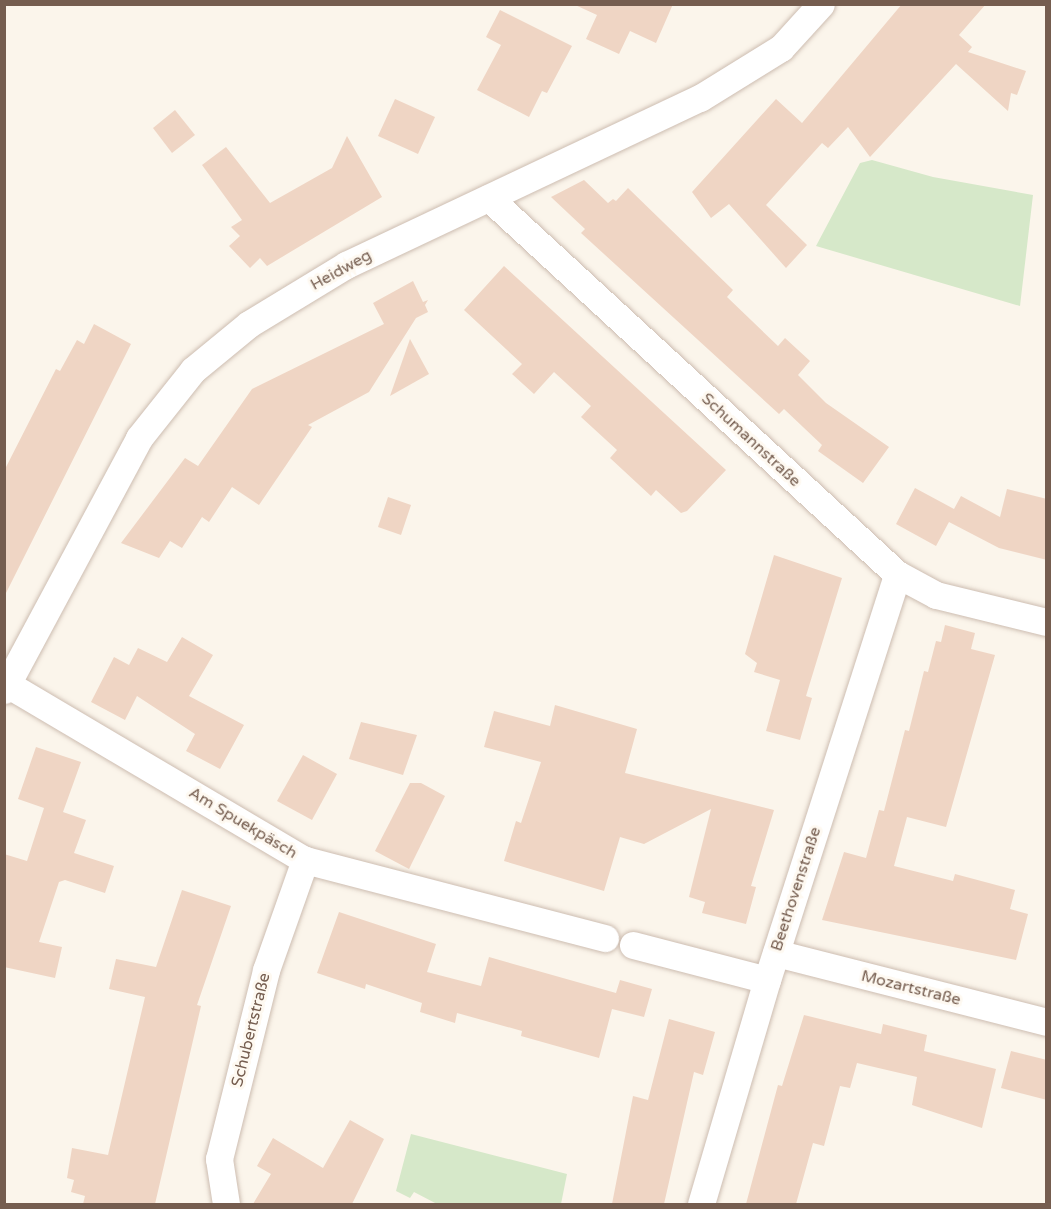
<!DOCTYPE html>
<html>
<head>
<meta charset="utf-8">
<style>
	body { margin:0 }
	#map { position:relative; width:1051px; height:1209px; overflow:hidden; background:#fbf5eb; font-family:"Varela Round",sans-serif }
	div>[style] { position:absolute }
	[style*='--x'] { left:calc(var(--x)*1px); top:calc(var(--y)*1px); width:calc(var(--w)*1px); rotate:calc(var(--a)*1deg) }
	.green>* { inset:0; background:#d6e8c9 }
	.building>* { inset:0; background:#efd5c4 }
	.roads { filter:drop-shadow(0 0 2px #cdbdb1) drop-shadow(0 0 2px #cdbdb1) }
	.minor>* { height:27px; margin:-13.5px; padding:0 13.5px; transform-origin:13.5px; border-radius:13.5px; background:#fff }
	span { translate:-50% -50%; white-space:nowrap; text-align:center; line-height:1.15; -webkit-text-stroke:6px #fef9f1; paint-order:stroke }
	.street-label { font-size:16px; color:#755d4f }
	.frame { position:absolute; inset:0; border:6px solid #755d4f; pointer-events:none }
</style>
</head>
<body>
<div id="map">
	<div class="green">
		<i style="clip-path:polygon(872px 160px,933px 177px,1033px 195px,1020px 306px,816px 246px,860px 163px)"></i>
		<i style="clip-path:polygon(411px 1134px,567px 1174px,561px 1204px,437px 1204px,414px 1192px,410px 1198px,396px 1191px)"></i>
	</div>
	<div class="building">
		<i style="clip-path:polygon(573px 4px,673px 4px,656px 43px,630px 31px,619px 54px,586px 39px,597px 15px)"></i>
		<i style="clip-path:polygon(902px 4px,986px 4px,959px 35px,972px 47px,968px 52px,1026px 71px,1017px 95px,1011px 93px,1008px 111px,956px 64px,870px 157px,848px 127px,828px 148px,822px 143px,766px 205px,807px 245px,786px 268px,729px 204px,711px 218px,692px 192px,776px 99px,802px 123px)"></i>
		<i style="clip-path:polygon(500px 10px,572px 46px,547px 93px,542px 91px,529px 117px,477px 90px,501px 45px,486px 37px)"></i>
		<i style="clip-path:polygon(395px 99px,435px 117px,418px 154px,378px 136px)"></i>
		<i style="clip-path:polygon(175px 110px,195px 135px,172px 153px,153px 128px)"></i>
		<i style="clip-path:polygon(347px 136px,382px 197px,267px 266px,260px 258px,250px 268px,229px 246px,240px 236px,231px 227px,242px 220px,202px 165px,226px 147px,270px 203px,332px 168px)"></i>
		<i style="clip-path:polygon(584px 180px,608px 203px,613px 199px,616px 201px,628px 188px,733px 290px,727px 297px,778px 346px,785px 338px,810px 361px,798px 375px,826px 403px,889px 447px,863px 483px,818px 451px,822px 445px,784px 409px,779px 414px,581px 233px,585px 229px,551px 197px)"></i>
		<i style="clip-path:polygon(504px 266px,726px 470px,687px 511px,681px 513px,656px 490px,651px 496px,610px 458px,617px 450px,581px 417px,591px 406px,554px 372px,534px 394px,512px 374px,522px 364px,464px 310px)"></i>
		<i style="clip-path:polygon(413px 281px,423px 302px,428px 300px,425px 305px,428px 312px,416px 318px,369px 392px,308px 425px,312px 427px,259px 505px,232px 487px,209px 522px,202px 517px,182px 548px,170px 541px,159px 558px,121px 543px,185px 458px,198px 466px,252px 389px,384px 324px,373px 303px)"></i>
		<i style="clip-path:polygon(94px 324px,131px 344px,4px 597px,4px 471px,56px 369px,60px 371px,77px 340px,84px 344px)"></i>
		<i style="clip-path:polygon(410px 339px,429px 374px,390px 396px)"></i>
		<i style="clip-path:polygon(915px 488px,954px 509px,961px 496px,1000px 517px,1007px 489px,1047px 499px,1047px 560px,999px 548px,949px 522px,936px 546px,896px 524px)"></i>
		<i style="clip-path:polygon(388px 497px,411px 505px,401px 535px,378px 527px)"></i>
		<i style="clip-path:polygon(774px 555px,842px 578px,806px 696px,812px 698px,800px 740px,766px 731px,780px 680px,754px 672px,757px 663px,745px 654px)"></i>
		<i style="clip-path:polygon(945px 625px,975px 633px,971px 649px,995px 655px,946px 827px,907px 817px,894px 866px,953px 881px,955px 874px,1015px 890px,1010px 909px,1028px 914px,1016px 960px,822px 920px,844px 852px,866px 858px,879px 810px,884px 811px,905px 730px,909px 731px,924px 671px,928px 672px,936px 641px,941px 642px)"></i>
		<i style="clip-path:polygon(182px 637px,213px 655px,189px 696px,244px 725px,220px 769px,186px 751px,195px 734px,137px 696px,125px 720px,91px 702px,114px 657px,129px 665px,138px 648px,167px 662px)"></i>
		<i style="clip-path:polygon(555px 705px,637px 729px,625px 773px,774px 810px,751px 886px,756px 887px,746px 924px,702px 913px,705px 902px,689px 897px,711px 809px,644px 844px,620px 837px,604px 891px,504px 861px,516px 821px,521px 823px,541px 762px,484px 747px,494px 711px,550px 726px)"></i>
		<i style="clip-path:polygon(361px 722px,417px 735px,403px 775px,349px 759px)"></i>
		<i style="clip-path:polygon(36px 747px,81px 762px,63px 812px,86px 820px,74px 853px,114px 866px,105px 893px,65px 880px,59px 882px,39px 942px,62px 947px,55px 978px,4px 967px,4px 854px,27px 861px,44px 808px,18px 799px)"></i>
		<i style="clip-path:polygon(303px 755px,337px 774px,312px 820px,277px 801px)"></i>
		<i style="clip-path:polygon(410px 783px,421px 783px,445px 796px,409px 869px,375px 851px)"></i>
		<i style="clip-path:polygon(182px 890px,231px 906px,197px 1005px,201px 1006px,155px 1204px,83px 1204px,85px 1196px,71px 1192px,74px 1180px,67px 1178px,72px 1148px,108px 1155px,145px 997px,109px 989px,116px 959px,156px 967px)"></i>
		<i style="clip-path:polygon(339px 912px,436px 944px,427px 972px,481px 986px,489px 957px,616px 993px,620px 980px,652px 989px,644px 1017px,612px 1009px,599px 1058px,521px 1036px,522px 1031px,457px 1013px,455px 1023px,420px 1012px,422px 1003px,366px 984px,365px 989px,317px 973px)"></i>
		<i style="clip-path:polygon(804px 1015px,881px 1034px,883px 1024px,927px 1035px,924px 1051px,996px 1069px,982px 1128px,912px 1105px,917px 1077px,857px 1063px,850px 1088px,840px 1086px,824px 1146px,813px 1143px,796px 1204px,746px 1204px,778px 1085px,782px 1086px)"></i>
		<i style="clip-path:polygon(669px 1019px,715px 1032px,703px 1075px,694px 1072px,664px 1204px,612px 1204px,633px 1096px,648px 1100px)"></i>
		<i style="clip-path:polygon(1011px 1051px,1047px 1060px,1047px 1100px,1001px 1088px)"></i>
		<i style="clip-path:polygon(350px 1120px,384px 1139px,352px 1204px,253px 1204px,271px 1174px,257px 1166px,273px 1138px,323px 1168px)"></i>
	</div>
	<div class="roads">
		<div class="minor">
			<i style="--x:489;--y:198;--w:555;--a:42.66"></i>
			<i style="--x:897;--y:574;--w:44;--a:28.3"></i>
			<i style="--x:936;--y:595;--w:113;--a:13.8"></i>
			<i style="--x:7;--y:684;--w:346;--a:30.6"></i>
			<i style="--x:305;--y:860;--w:310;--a:14.6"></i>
			<i style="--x:4;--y:690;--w:286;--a:-61.8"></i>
			<i style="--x:139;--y:438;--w:87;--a:-51.5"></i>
			<i style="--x:193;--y:370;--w:72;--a:-39.4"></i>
			<i style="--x:249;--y:324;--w:114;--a:-31.3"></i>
			<i style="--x:346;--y:265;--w:391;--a:-25.3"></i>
			<i style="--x:700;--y:98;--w:95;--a:-31.7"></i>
			<i style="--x:781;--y:48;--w:59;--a:-47.7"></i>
			<i style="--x:633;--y:945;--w:138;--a:14.6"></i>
			<i style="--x:776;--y:953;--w:279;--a:14.3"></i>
			<i style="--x:226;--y:1204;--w:46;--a:-98.8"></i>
			<i style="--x:219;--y:1159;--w:195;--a:-76"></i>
			<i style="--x:266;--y:970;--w:117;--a:-70.5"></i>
			<i style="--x:701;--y:1204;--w:234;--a:-73.6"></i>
			<i style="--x:767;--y:980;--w:426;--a:-72.2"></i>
		</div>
	</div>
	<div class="street-label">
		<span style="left:341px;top:270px;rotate:-29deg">Heidweg</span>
		<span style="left:751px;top:440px;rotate:43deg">Schumannstraße</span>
		<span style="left:243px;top:823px;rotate:31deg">Am Spuekpäsch</span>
		<span style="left:796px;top:889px;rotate:-72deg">Beethovenstraße</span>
		<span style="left:911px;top:988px;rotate:14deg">Mozartstraße</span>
		<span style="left:251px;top:1030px;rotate:-76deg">Schubertstraße</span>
	</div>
	<div class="frame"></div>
</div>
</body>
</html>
